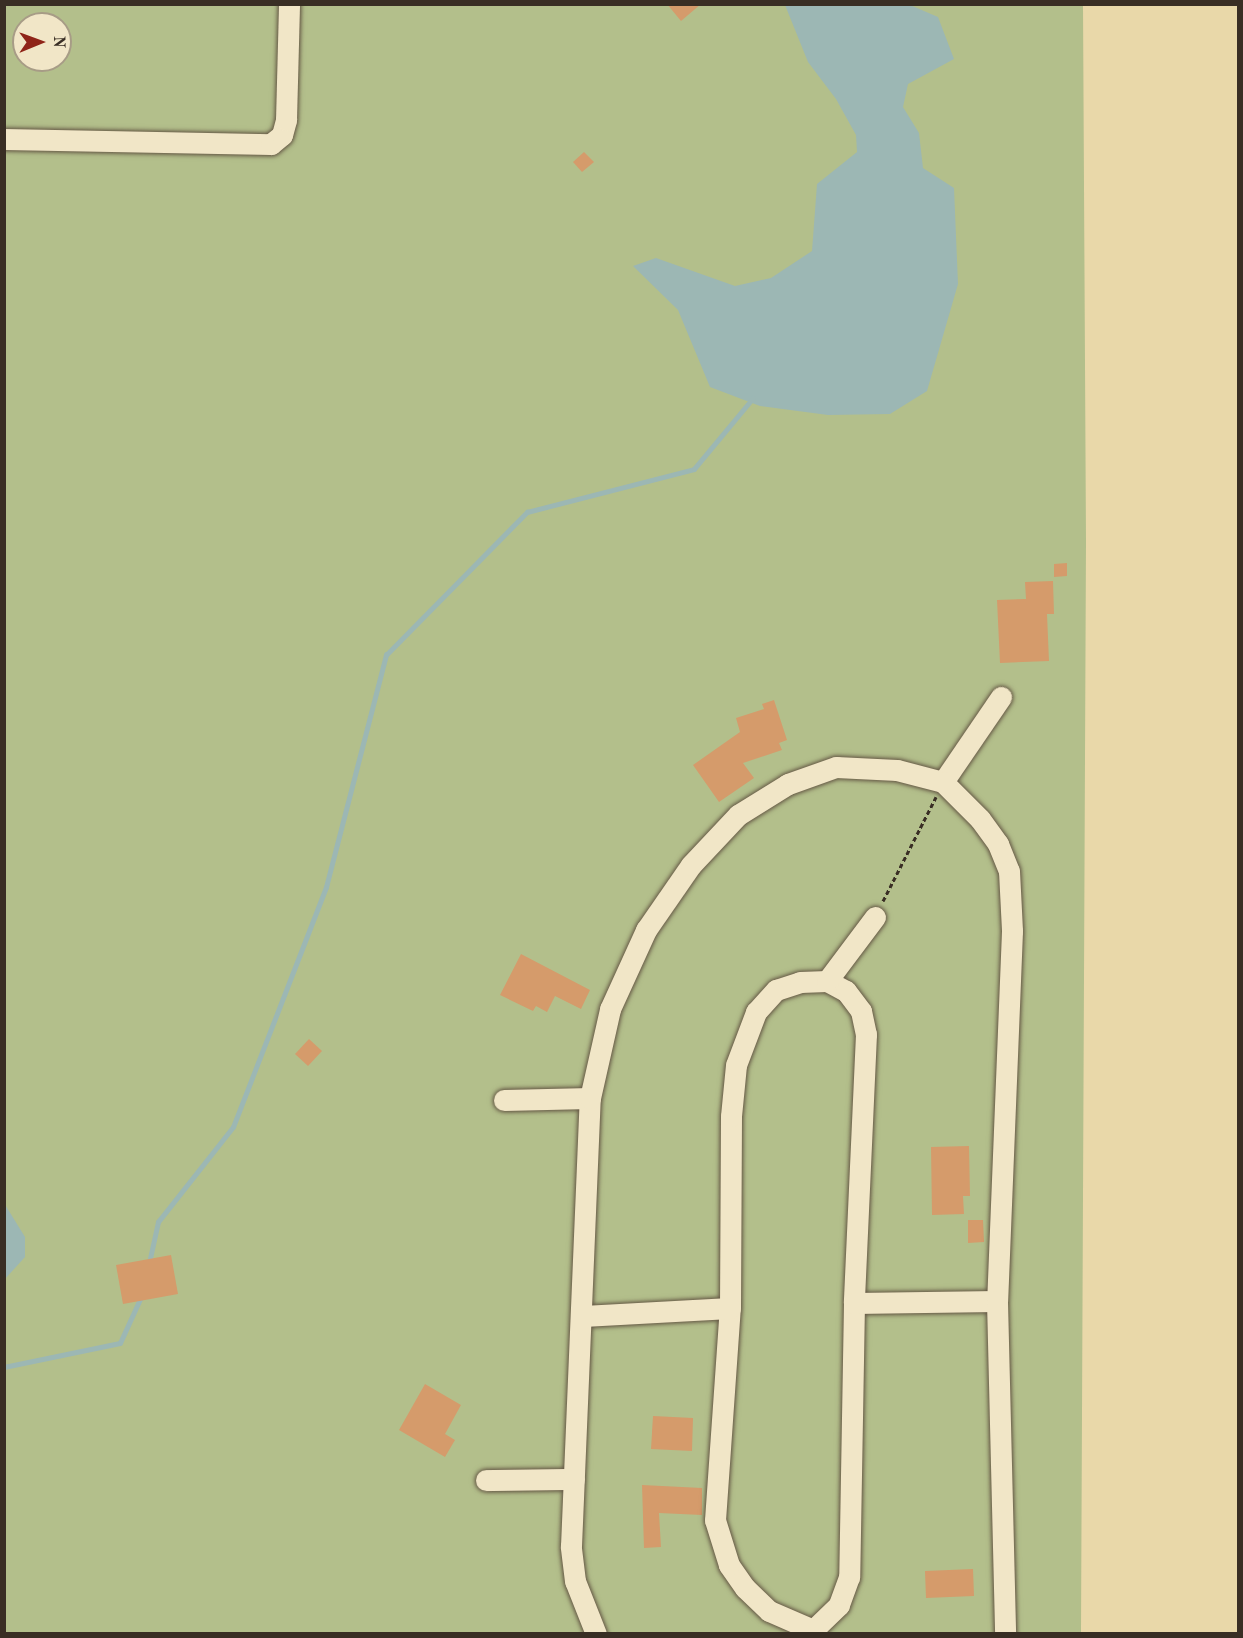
<!DOCTYPE html>
<html>
<head>
<meta charset="utf-8">
<style>
	body { margin:0 }
	#map { position:relative; width:1243px; height:1638px; overflow:hidden; background:#e9d8a9; font-family:"Old Standard TT",serif }
	div>[style] { position:absolute }
	[style*='--x'] { left:calc(var(--x)*1px); top:calc(var(--y)*1px); width:calc(var(--w)*1px); rotate:calc(var(--a)*1deg) }
	.green>* { inset:0; background:#b3bf8b }
	.water>* { inset:0; background:#9cb7b4 }
	.stream>* { height:4.5px; margin:-2.25px; padding:0 2.25px; transform-origin:2.25px; border-radius:2.25px; background:#9cb7b4 }
	.building>* { inset:0; background:#d59b6b }
	.path>* { height:3px; margin-top:-1.5px; transform-origin:0; background:repeating-linear-gradient(90deg,#392e24 0 4.5px,transparent 0 7.5px) }
	.roads { filter:drop-shadow(0 0 2px #655845) drop-shadow(0 0 2px #655845) }
	.minor>* { height:21px; margin:-10.5px; padding:0 10.5px; transform-origin:10.5px; border-radius:10.5px; background:#f1e6c7 }
	span { translate:-50% -50%; white-space:nowrap; text-align:center; line-height:1.15; -webkit-text-stroke:4.5px #f1e6c7; paint-order:stroke }
	.frame { position:absolute; inset:0; border:6px solid #392e24; pointer-events:none }
	.north { position:absolute; left:12px; top:12px; width:60px; height:60px; box-sizing:border-box; background:#f1e6c7; border:2px solid #a79c86; border-radius:50%; rotate:89deg; font-size:16px; font-weight:700; line-height:24px; text-align:center; color:#392e24 }
	.north::after { content:''; display:block; margin:auto; width:21px; height:27px; background:#8f2418; clip-path:polygon(50% 0,100% 100%,50% 72%,0 100%) }
</style>
</head>
<body>
<div id="map">
	<div class="green">
		<i style="clip-path:polygon(evenodd,5px 5px,1083px 5px,1086px 542px,1081px 1633px,5px 1634px,5px 5px,24px 24px,60px 24px,60px 60px,24px 60px,24px 24px)"></i>
	</div>
	<div class="water">
		<i style="clip-path:polygon(785px 5px,910px 5px,938px 17px,954px 59px,908px 84px,903px 107px,919px 133px,923px 168px,954px 188px,958px 284px,927px 391px,890px 414px,828px 415px,760px 406px,710px 387px,678px 310px,633px 266px,656px 258px,735px 286px,771px 278px,812px 251px,817px 184px,857px 152px,856px 135px,836px 99px,808px 62px)"></i>
		<i style="clip-path:polygon(4px 1203px,25px 1237px,25px 1257px,5px 1279px)"></i>
	</div>
	<div class="stream">
		<i style="--x:149;--y:1263;--w:42;--a:-77.6"></i>
		<i style="--x:158;--y:1222;--w:121;--a:-51.7"></i>
		<i style="--x:233;--y:1127;--w:257;--a:-68.8"></i>
		<i style="--x:326;--y:887;--w:240;--a:-75.5"></i>
		<i style="--x:386;--y:655;--w:201;--a:-45.4"></i>
		<i style="--x:527;--y:512;--w:172;--a:-14.4"></i>
		<i style="--x:694;--y:469;--w:92;--a:-50.3"></i>
		<i style="--x:4;--y:1367;--w:118;--a:-11.7"></i>
		<i style="--x:120;--y:1343;--w:51;--a:-65.5"></i>
	</div>
	<div class="building">
		<i style="clip-path:polygon(667px 4px,701px 4px,681px 21px)"></i>
		<i style="clip-path:polygon(584px 152px,594px 162px,582px 172px,573px 162px)"></i>
		<i style="clip-path:polygon(1067px 563px,1067px 576px,1054px 577px,1054px 564px)"></i>
		<i style="clip-path:polygon(1053px 581px,1054px 614px,1047px 614px,1049px 661px,1000px 663px,997px 600px,1026px 599px,1025px 582px)"></i>
		<i style="clip-path:polygon(774px 700px,787px 740px,779px 743px,782px 750px,743px 763px,754px 778px,719px 802px,693px 765px,740px 732px,736px 718px,764px 709px,762px 704px)"></i>
		<i style="clip-path:polygon(521px 954px,590px 990px,581px 1009px,555px 996px,547px 1012px,536px 1006px,533px 1011px,500px 995px)"></i>
		<i style="clip-path:polygon(309px 1039px,322px 1051px,308px 1066px,295px 1054px)"></i>
		<i style="clip-path:polygon(969px 1146px,970px 1196px,963px 1196px,964px 1214px,932px 1215px,931px 1147px)"></i>
		<i style="clip-path:polygon(968px 1220px,983px 1220px,984px 1242px,968px 1243px)"></i>
		<i style="clip-path:polygon(171px 1255px,178px 1294px,123px 1304px,116px 1265px)"></i>
		<i style="clip-path:polygon(425px 1384px,461px 1405px,445px 1434px,455px 1440px,445px 1457px,399px 1430px)"></i>
		<i style="clip-path:polygon(653px 1416px,693px 1418px,692px 1451px,651px 1449px)"></i>
		<i style="clip-path:polygon(642px 1485px,702px 1488px,702px 1515px,659px 1513px,661px 1547px,644px 1548px)"></i>
		<i style="clip-path:polygon(973px 1569px,974px 1596px,926px 1598px,925px 1571px)"></i>
	</div>
	<div class="path">
		<i style="--x:883;--y:901;--w:117;--a:-63"></i>
	</div>
	<div class="roads">
		<div class="minor">
			<i style="--x:4;--y:139;--w:267;--a:1.1"></i>
			<i style="--x:271;--y:144;--w:14;--a:-39"></i>
			<i style="--x:282;--y:135;--w:16;--a:-75"></i>
			<i style="--x:286;--y:120;--w:116;--a:-88.5"></i>
			<i style="--x:943;--y:782;--w:103;--a:-55.7"></i>
			<i style="--x:827;--y:981;--w:21;--a:28"></i>
			<i style="--x:846;--y:991;--w:25;--a:53"></i>
			<i style="--x:861;--y:1011;--w:24;--a:78"></i>
			<i style="--x:866;--y:1034;--w:269;--a:92.6"></i>
			<i style="--x:854;--y:1303;--w:274;--a:91"></i>
			<i style="--x:849;--y:1577;--w:30;--a:110"></i>
			<i style="--x:839;--y:1605;--w:36;--a:136"></i>
			<i style="--x:813;--y:1630;--w:48;--a:-156.6"></i>
			<i style="--x:769;--y:1611;--w:33;--a:-136"></i>
			<i style="--x:745;--y:1588;--w:28;--a:-125"></i>
			<i style="--x:729;--y:1565;--w:47;--a:-107.3"></i>
			<i style="--x:715;--y:1520;--w:213;--a:-86"></i>
			<i style="--x:730;--y:1308;--w:192;--a:-89.7"></i>
			<i style="--x:731;--y:1116;--w:51;--a:-84.4"></i>
			<i style="--x:736;--y:1065;--w:57;--a:-69.3"></i>
			<i style="--x:756;--y:1012;--w:30;--a:-48"></i>
			<i style="--x:776;--y:990;--w:25;--a:-18"></i>
			<i style="--x:800;--y:982;--w:27;--a:-2"></i>
			<i style="--x:827;--y:981;--w:80;--a:-53.1"></i>
			<i style="--x:504;--y:1100;--w:86;--a:-1.3"></i>
			<i style="--x:854;--y:1303;--w:143;--a:-0.8"></i>
			<i style="--x:583;--y:1316;--w:147;--a:-3.1"></i>
			<i style="--x:486;--y:1480;--w:88;--a:-0.7"></i>
			<i style="--x:596;--y:1634;--w:57;--a:-111.6"></i>
			<i style="--x:575;--y:1581;--w:35;--a:-97"></i>
			<i style="--x:571;--y:1546;--w:448;--a:-87.6"></i>
			<i style="--x:590;--y:1098;--w:91;--a:-77.3"></i>
			<i style="--x:610;--y:1009;--w:87;--a:-65.5"></i>
			<i style="--x:646;--y:930;--w:79;--a:-55.3"></i>
			<i style="--x:691;--y:865;--w:69;--a:-46.8"></i>
			<i style="--x:738;--y:815;--w:59;--a:-31.8"></i>
			<i style="--x:788;--y:784;--w:51;--a:-19.5"></i>
			<i style="--x:836;--y:767;--w:61;--a:2.8"></i>
			<i style="--x:897;--y:770;--w:48;--a:14.6"></i>
			<i style="--x:943;--y:782;--w:52;--a:45"></i>
			<i style="--x:980;--y:819;--w:31;--a:54"></i>
			<i style="--x:998;--y:844;--w:29;--a:68"></i>
			<i style="--x:1009;--y:871;--w:60;--a:87.1"></i>
			<i style="--x:1012;--y:931;--w:370;--a:92.3"></i>
			<i style="--x:997;--y:1301;--w:333;--a:88.6"></i>
		</div>
	</div>
	<div class="frame"></div>
	<div class="north">N</div>
</div>
</body>
</html>
